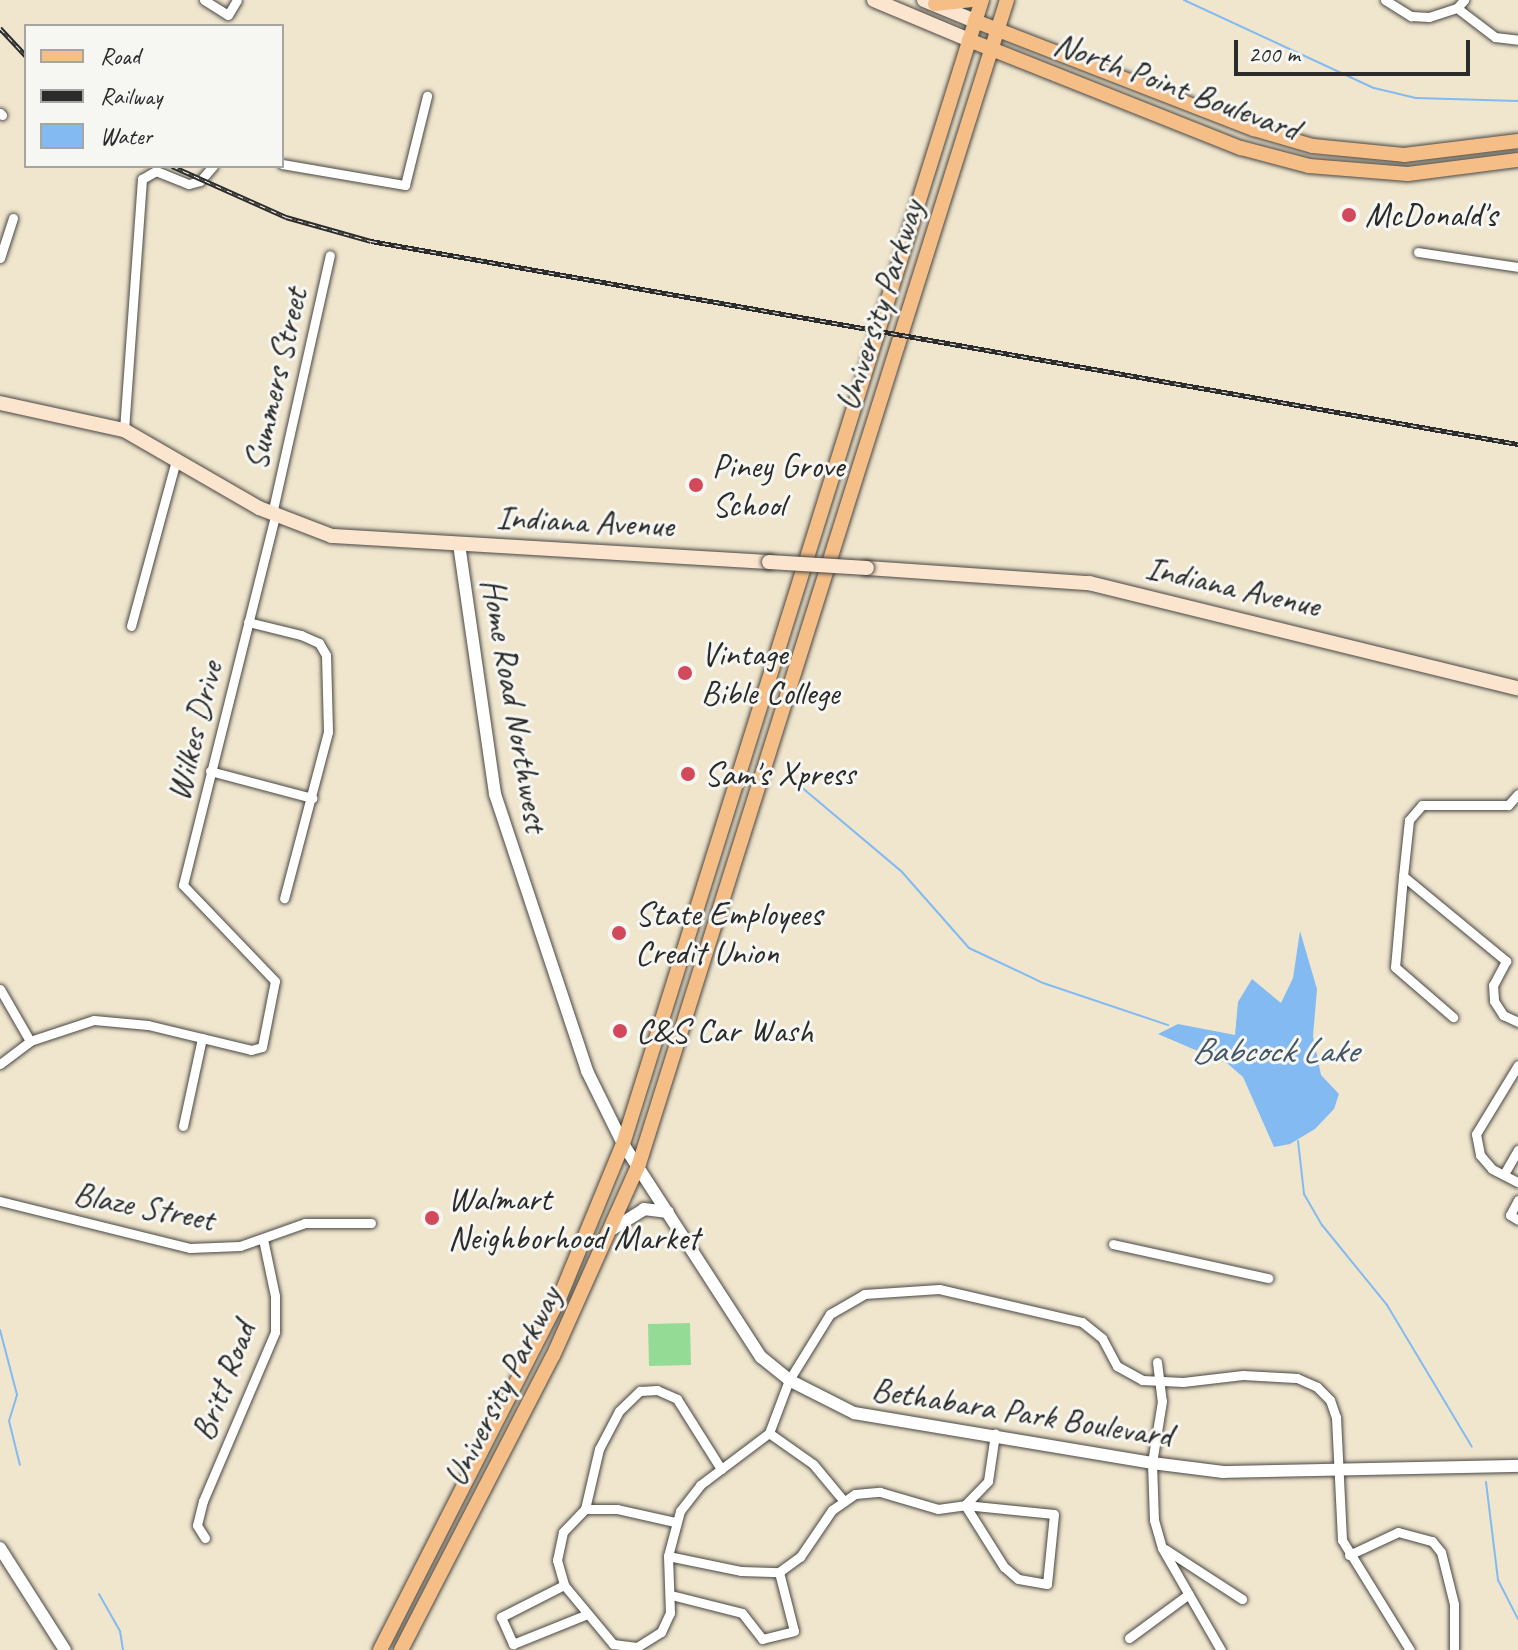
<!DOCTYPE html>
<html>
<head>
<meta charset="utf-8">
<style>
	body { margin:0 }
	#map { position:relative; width:1518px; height:1650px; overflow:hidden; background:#f0e6ce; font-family:Caveat,sans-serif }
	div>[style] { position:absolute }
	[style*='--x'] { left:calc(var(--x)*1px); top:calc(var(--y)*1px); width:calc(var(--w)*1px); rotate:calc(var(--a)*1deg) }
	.green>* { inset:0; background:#94dc96 }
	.water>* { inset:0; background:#83baf2 }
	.stream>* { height:2px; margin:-1px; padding:0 1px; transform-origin:1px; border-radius:1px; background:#83baf2 }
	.roads { filter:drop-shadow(0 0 2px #494743) drop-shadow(0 0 2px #494743) }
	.minor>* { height:9px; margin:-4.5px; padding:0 4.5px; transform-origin:4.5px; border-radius:4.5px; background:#fff }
	.tertiary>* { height:12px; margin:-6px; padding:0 6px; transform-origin:6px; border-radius:6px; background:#fff }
	.secondary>* { height:14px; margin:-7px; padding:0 7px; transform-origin:7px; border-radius:7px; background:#fbe5cf }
	.primary>* { height:14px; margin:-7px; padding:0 7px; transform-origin:7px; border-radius:7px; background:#f6be87 }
	.rail>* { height:5px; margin-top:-2.5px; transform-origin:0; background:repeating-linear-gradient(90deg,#f6f6f2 0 6px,#2b2b2b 0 12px); box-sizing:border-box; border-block:2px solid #2b2b2b }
	.bridges { filter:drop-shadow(0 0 2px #494743) drop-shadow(0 0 2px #494743) }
	.secondary-bridge>* { height:14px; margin:-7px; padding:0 7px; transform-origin:7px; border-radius:7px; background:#fbe5cf }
	.dots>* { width:22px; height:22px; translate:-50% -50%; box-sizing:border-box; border:4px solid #f6f6f2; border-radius:50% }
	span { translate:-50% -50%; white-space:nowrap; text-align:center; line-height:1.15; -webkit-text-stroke:6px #f6f6f2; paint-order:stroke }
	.street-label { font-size:34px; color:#2b2b2b }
	.poi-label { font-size:34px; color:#2b2b2b }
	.left { translate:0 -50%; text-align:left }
	.water-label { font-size:36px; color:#455667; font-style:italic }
	.legend { position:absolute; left:24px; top:24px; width:260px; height:144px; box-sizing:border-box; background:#f6f6f2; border:2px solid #a5a5a2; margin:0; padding:10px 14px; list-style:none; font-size:24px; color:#2b2b2b }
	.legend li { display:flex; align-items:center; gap:16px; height:40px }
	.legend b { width:40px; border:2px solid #a5a5a2 }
	.scale { position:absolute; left:1234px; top:40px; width:236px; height:36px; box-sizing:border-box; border:4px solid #2b2b2b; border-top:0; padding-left:10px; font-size:24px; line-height:28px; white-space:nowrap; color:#2b2b2b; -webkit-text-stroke:6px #f6f6f2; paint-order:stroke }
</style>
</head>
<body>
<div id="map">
	<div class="green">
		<i style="clip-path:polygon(690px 1323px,691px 1365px,649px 1366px,648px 1324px)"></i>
	</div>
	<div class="water">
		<i style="clip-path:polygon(1300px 931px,1317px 989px,1313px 1036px,1321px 1075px,1339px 1094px,1334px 1109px,1315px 1129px,1290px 1144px,1274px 1147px,1243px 1077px,1228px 1064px,1158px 1034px,1178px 1024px,1235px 1035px,1238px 1002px,1252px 979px,1281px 1003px,1293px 978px)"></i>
	</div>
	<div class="stream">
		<i style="--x:1184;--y:0;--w:209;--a:24.9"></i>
		<i style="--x:1374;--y:88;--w:43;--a:13.4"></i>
		<i style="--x:1416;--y:98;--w:102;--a:1.7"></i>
		<i style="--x:787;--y:775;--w:150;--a:40.1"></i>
		<i style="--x:902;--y:872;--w:101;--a:48.6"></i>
		<i style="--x:969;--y:948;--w:82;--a:25.3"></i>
		<i style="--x:1043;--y:983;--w:132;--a:18.6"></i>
		<i style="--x:1298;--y:1141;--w:53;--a:83.5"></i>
		<i style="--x:1304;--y:1194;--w:36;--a:60"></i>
		<i style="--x:1322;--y:1225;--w:103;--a:50.9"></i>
		<i style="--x:1387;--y:1305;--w:165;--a:59.1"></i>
		<i style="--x:0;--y:1330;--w:67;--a:75.3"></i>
		<i style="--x:17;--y:1395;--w:27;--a:107"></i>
		<i style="--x:9;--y:1421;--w:45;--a:76"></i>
		<i style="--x:1486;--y:1482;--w:99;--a:83"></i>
		<i style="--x:1498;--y:1580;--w:44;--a:62.9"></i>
		<i style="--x:99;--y:1594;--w:43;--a:60.4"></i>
		<i style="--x:120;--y:1631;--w:19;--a:81"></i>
	</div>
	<div class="roads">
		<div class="minor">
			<i style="--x:204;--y:0;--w:28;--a:32"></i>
			<i style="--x:228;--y:15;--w:17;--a:-59"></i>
			<i style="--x:1385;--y:0;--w:31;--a:32"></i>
			<i style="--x:1411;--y:16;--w:18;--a:3"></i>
			<i style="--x:1429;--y:17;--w:29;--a:-18"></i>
			<i style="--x:1457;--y:8;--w:11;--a:-49"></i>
			<i style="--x:1457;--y:8;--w:48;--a:37.3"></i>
			<i style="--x:1495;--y:37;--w:23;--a:7"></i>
			<i style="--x:0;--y:113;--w:3;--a:45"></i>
			<i style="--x:282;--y:164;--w:125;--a:9.7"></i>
			<i style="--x:405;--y:185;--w:92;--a:-76.1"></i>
			<i style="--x:1418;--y:252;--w:101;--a:8.5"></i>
			<i style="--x:0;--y:258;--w:42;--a:-72"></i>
			<i style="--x:124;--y:430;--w:252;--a:-85.9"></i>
			<i style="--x:142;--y:179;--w:16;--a:-30"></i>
			<i style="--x:156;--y:171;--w:35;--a:22"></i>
			<i style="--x:189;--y:184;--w:11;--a:-15"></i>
			<i style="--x:200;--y:181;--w:20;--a:-49"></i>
			<i style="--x:272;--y:514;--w:265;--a:-77.4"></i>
			<i style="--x:248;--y:622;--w:55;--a:13.8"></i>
			<i style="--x:301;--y:635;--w:20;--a:24"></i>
			<i style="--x:319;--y:643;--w:14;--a:60"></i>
			<i style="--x:326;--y:655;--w:77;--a:88.5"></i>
			<i style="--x:328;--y:732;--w:172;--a:104.8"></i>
			<i style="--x:131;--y:626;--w:172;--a:-74.8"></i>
			<i style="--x:210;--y:771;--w:106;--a:14.8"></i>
			<i style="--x:1518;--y:794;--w:15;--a:132"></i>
			<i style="--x:1508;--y:805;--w:86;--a:180"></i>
			<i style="--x:1422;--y:805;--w:20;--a:131"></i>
			<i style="--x:1409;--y:820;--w:56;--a:96.1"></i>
			<i style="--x:1403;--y:876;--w:134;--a:39.5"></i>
			<i style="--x:1506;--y:961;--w:27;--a:118"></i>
			<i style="--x:1493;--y:985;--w:16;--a:86"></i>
			<i style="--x:1494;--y:1001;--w:17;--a:57"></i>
			<i style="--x:1503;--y:1015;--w:17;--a:25"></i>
			<i style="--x:1403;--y:876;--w:91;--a:95"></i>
			<i style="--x:1395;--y:967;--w:77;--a:40.8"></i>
			<i style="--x:0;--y:989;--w:60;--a:60"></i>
			<i style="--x:0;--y:1064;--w:38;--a:-37"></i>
			<i style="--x:30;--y:1041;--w:67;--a:-18.2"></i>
			<i style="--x:94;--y:1020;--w:54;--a:5.3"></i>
			<i style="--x:148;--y:1025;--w:106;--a:13.6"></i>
			<i style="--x:251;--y:1050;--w:11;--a:-15"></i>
			<i style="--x:262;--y:1047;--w:67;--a:-78.9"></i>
			<i style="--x:275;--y:981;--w:133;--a:-133.8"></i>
			<i style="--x:183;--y:885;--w:380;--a:-76"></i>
			<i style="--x:1518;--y:1065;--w:81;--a:121.3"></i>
			<i style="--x:1476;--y:1134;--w:21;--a:79"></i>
			<i style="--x:1480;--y:1155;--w:18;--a:49"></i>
			<i style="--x:1492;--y:1169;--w:29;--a:27"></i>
			<i style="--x:183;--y:1126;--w:90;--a:-77.8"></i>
			<i style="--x:1504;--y:1174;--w:28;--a:-60"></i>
			<i style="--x:1518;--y:1200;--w:17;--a:118"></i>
			<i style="--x:1510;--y:1215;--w:9;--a:32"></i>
			<i style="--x:0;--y:1201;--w:196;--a:13.9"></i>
			<i style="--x:190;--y:1248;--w:50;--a:-2.3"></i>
			<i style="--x:240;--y:1246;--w:69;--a:-19.5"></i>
			<i style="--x:305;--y:1223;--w:66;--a:0"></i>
			<i style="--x:1113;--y:1244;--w:159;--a:12.4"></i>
			<i style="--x:1157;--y:1362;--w:39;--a:83"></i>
			<i style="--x:1162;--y:1401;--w:63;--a:99.2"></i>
			<i style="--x:1152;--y:1463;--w:57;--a:88"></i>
			<i style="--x:1154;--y:1520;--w:29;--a:74"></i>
			<i style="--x:1162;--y:1548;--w:118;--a:60"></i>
			<i style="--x:769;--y:1433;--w:54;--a:35.2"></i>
			<i style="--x:813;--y:1464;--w:47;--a:50.2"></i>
			<i style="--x:965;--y:1505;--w:89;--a:5.8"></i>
			<i style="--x:1054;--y:1514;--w:70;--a:95.7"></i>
			<i style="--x:1047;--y:1584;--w:29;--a:-170"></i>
			<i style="--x:1018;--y:1579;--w:18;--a:-139"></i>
			<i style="--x:1004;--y:1567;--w:73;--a:-122.2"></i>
			<i style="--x:585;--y:1509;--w:62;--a:-76.9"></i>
			<i style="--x:599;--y:1449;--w:43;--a:-62.2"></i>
			<i style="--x:619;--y:1411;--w:29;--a:-44"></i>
			<i style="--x:640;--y:1391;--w:17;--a:-3"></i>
			<i style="--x:657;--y:1390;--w:22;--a:24"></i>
			<i style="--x:677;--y:1399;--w:83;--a:57.8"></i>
			<i style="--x:675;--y:1522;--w:59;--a:-167.4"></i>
			<i style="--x:617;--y:1509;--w:32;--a:180"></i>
			<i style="--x:585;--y:1509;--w:32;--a:134"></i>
			<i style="--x:563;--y:1532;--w:29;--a:102"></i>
			<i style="--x:557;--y:1560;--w:26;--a:74"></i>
			<i style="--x:564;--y:1585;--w:77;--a:50.3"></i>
			<i style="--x:613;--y:1644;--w:24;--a:7"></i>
			<i style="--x:637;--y:1647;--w:28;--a:-32"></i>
			<i style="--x:661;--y:1632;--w:21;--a:-65"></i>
			<i style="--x:670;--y:1613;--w:57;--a:-92"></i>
			<i style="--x:668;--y:1556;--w:47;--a:-75.1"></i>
			<i style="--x:680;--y:1511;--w:33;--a:-52"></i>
			<i style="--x:700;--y:1485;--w:86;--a:-37"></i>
			<i style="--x:769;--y:1433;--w:57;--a:-69.3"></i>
			<i style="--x:789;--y:1380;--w:78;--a:-58.2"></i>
			<i style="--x:830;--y:1314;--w:39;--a:-30"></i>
			<i style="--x:864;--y:1294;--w:75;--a:-3.8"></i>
			<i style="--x:939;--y:1289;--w:147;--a:13"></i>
			<i style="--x:1082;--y:1322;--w:26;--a:39"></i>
			<i style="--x:1102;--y:1338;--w:32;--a:62"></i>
			<i style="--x:1117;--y:1366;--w:29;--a:29"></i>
			<i style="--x:1142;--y:1380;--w:41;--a:2.8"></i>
			<i style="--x:1183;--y:1382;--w:60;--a:-6.7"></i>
			<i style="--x:1243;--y:1375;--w:54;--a:3.2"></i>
			<i style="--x:1297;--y:1378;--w:22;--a:24"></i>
			<i style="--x:1317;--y:1387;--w:18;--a:45"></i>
			<i style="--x:1330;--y:1400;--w:18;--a:71"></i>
			<i style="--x:1336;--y:1417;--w:123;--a:87.2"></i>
			<i style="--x:1342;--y:1540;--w:129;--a:58.3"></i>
			<i style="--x:205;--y:1538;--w:15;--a:-122"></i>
			<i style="--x:197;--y:1525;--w:25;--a:-76"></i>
			<i style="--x:203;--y:1501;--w:184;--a:-66.9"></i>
			<i style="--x:275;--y:1332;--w:36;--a:-90"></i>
			<i style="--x:275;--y:1296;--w:58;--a:-101.9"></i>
			<i style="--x:1165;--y:1549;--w:92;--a:33"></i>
			<i style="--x:1349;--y:1555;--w:54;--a:-25.1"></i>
			<i style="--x:1398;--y:1532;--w:35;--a:15"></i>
			<i style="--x:1432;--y:1541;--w:14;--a:51"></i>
			<i style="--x:1441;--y:1552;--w:54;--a:76"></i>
			<i style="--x:1454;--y:1604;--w:46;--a:90"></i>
			<i style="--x:668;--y:1556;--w:75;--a:11.6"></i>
			<i style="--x:741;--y:1571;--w:38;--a:2"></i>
			<i style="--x:779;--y:1572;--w:26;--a:-36"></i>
			<i style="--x:800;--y:1557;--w:57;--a:-55.8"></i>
			<i style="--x:832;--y:1510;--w:28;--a:-35"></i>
			<i style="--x:855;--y:1494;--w:25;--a:-5"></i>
			<i style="--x:880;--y:1492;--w:60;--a:16.3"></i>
			<i style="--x:938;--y:1509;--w:27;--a:-8"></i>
			<i style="--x:965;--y:1505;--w:33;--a:-46"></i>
			<i style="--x:988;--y:1481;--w:48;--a:-81.5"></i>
			<i style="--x:564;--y:1585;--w:71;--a:153.1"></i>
			<i style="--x:501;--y:1617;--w:30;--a:66"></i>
			<i style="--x:513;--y:1644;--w:78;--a:-21.9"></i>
			<i style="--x:671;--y:1595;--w:73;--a:14.2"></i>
			<i style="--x:742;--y:1613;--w:33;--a:52"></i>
			<i style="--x:762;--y:1639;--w:33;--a:-14"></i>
			<i style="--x:794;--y:1631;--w:61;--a:-104.3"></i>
			<i style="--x:1129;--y:1638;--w:74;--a:-36.3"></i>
		</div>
		<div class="tertiary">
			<i style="--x:459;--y:544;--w:253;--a:81.8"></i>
			<i style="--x:495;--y:794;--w:292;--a:71.6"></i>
			<i style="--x:587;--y:1071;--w:81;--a:63.7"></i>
			<i style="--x:623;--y:1144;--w:254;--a:57.1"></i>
			<i style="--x:761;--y:1357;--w:36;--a:39"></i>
			<i style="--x:789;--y:1380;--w:73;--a:26.9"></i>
			<i style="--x:854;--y:1413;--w:302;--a:9.5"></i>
			<i style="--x:1152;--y:1463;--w:72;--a:7.2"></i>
			<i style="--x:1223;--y:1472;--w:295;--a:-1.2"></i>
			<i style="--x:611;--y:1230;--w:39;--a:-32"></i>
			<i style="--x:644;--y:1209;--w:24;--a:7"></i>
			<i style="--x:0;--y:1548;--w:121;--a:57.5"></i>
		</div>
		<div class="secondary">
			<i style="--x:874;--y:0;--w:103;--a:22.8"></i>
			<i style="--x:924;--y:0;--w:55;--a:22.4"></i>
			<i style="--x:0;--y:403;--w:127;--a:12.3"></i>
			<i style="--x:124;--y:430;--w:156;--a:30"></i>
			<i style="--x:259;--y:508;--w:78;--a:21"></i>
			<i style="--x:332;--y:536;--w:438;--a:3.4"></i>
			<i style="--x:867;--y:568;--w:223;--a:3.9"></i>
			<i style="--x:1089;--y:583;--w:442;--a:13.8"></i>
		</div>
		<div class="primary">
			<i style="--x:935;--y:4;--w:37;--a:-6"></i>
			<i style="--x:975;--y:21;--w:299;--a:21.2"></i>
			<i style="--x:1254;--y:129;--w:61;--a:16.1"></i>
			<i style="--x:1313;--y:146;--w:91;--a:5.6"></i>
			<i style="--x:1404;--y:155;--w:115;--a:-7"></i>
			<i style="--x:969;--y:40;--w:293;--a:21.7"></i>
			<i style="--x:1241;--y:148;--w:70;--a:14.8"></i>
			<i style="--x:1309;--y:166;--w:99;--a:4.6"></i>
			<i style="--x:1408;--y:174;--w:111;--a:-7.3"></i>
			<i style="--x:380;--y:1650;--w:394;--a:-63"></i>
			<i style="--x:559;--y:1299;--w:168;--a:-67.6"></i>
			<i style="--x:623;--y:1144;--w:1199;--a:-72.58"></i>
			<i style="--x:401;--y:1650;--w:331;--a:-62.7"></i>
			<i style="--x:553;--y:1356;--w:210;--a:-65.9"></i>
			<i style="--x:639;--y:1164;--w:1221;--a:-72.46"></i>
		</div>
	</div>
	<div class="rail">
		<i style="--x:0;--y:28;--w:38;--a:47"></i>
		<i style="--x:172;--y:166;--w:125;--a:24.1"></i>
		<i style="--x:286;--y:217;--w:88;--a:15.8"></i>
		<i style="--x:371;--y:241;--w:1165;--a:10.04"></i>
	</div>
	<div class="bridges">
		<div class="secondary-bridge">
			<i style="--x:769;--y:562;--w:98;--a:3.5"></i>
		</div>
	</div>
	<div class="dots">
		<i style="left:1349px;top:215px;background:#d1495b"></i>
		<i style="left:696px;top:485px;background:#d1495b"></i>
		<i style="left:685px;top:673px;background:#d1495b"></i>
		<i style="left:688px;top:774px;background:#d1495b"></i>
		<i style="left:619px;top:933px;background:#d1495b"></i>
		<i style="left:620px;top:1031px;background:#d1495b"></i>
		<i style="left:432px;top:1218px;background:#d1495b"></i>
	</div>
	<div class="street-label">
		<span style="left:1177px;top:86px;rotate:20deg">North Point Boulevard</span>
		<span style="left:879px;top:305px;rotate:-72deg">University Parkway</span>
		<span style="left:275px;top:379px;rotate:-77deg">Summers Street</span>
		<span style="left:585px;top:521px;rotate:3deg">Indiana Avenue</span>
		<span style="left:1233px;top:586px;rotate:13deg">Indiana Avenue</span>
		<span style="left:515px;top:705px;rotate:80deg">Home Road Northwest</span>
		<span style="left:194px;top:731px;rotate:-76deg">Wilkes Drive</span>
		<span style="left:144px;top:1206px;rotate:11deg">Blaze Street</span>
		<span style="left:223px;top:1381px;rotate:-69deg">Britt Road</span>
		<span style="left:502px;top:1386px;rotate:-63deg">University Parkway</span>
		<span style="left:1022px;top:1412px;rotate:9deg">Bethabara Park Boulevard</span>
	</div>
	<div class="poi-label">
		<span class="left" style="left:1365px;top:215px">McDonald's</span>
		<span class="left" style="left:712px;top:485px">Piney Grove<br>School</span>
		<span class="left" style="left:701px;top:673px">Vintage<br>Bible College</span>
		<span class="left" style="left:704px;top:774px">Sam's Xpress</span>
		<span class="left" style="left:635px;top:933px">State Employees<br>Credit Union</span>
		<span class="left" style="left:636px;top:1031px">C&amp;S Car Wash</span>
		<span class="left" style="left:448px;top:1218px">Walmart<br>Neighborhood Market</span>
	</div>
	<div class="water-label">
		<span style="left:1274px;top:1051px">Babcock Lake</span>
	</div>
	<ul class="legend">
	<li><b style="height:10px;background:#f6be87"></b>Road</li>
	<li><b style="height:10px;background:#2b2b2b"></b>Railway</li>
	<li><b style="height:22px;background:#83baf2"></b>Water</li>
	</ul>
	<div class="scale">200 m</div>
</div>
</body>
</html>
